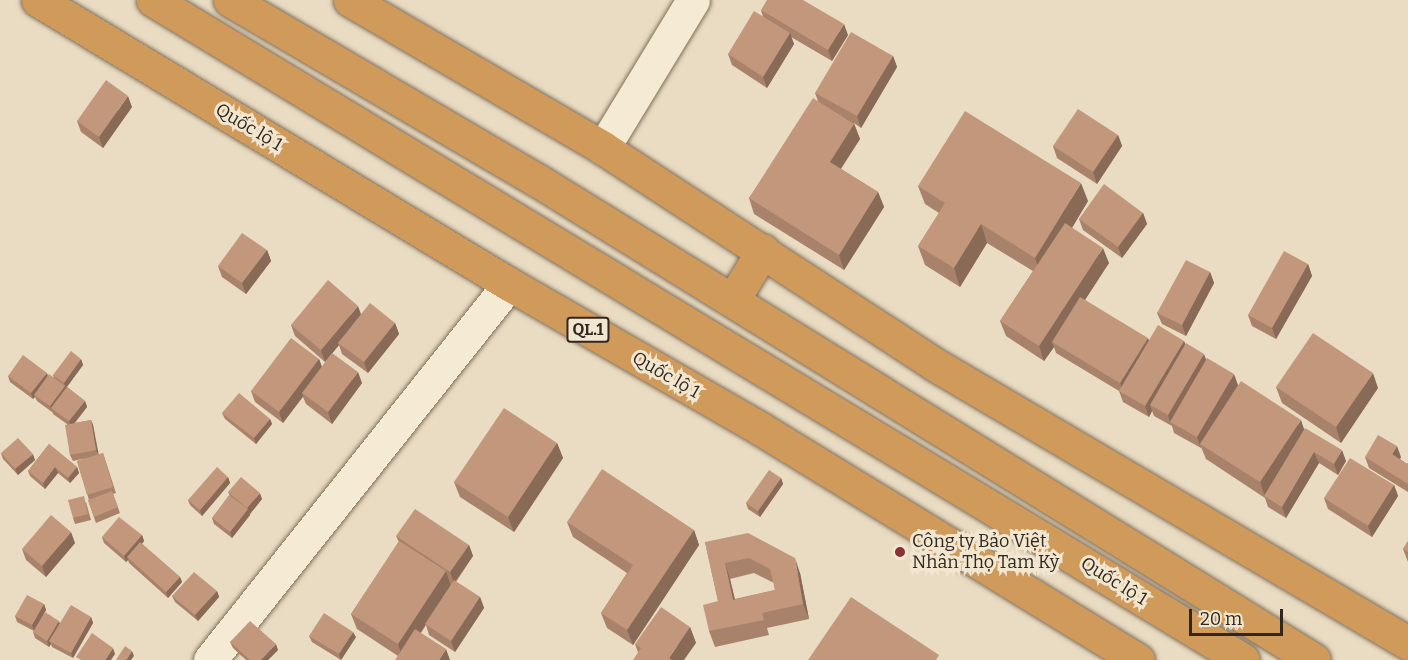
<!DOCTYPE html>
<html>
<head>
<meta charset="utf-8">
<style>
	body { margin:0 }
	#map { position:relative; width:1408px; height:660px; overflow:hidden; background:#e9dcc2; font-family:Bitter,serif }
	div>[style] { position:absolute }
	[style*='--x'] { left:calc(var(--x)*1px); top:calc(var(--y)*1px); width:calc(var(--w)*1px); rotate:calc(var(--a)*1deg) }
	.roads { filter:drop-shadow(0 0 2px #806e5b) drop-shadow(0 0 2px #806e5b) }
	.street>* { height:33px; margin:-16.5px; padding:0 16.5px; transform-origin:16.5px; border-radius:16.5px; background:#f5ead4 }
	.highway>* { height:33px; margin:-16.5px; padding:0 16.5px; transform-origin:16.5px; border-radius:16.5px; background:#d09a5a }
	.wall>* { inset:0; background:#a8826a }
	.shaded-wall>* { inset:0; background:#886a56 }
	.building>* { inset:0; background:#c3977b }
	.dots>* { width:16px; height:16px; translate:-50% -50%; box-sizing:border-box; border:3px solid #f1e7d0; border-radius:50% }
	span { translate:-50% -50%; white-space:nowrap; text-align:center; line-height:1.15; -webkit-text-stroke:6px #f1e7d0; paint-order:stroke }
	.shield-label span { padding:2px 4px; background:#f1e7d0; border:2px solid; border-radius:4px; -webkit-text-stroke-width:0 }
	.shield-label { font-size:16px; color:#32271e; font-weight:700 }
	.street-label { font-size:18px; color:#32271e }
	.poi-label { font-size:18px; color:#32271e }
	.left { translate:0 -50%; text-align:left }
	.scale { position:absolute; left:1189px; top:609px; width:94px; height:27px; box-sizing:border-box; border:3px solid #32271e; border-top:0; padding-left:8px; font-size:18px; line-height:21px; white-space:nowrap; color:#32271e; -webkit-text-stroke:4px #f1e7d0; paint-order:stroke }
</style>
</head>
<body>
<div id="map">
	<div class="roads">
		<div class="street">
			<i style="--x:603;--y:148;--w:173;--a:-58.7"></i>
			<i style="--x:210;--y:660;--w:480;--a:-51.5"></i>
		</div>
		<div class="highway">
			<i style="--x:38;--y:0;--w:550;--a:31.09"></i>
			<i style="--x:509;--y:284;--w:291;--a:29.9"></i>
			<i style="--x:761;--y:429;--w:442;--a:31.5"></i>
			<i style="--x:153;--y:0;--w:1274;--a:31.2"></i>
			<i style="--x:230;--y:0;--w:356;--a:30.4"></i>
			<i style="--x:537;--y:180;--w:913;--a:31.71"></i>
			<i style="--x:350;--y:0;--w:293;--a:30.3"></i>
			<i style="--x:603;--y:148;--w:395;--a:33.1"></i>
			<i style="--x:934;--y:364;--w:550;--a:30.48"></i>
			<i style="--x:733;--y:300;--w:58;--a:-59"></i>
		</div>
	</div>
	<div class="wall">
		<i style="clip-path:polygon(761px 10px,848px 35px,832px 61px,791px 37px,794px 44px,767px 88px,732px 65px,728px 54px,763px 17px)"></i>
		<i style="clip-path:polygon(893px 56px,897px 67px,861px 128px,854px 123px,860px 139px,841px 169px,878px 192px,884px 207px,844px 270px,754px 214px,749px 198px,818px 101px,815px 93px)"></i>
		<i style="clip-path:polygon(132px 107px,103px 148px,81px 132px,77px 121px)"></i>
		<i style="clip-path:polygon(1118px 135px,1122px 146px,1097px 184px,1057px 158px,1053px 146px)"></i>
		<i style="clip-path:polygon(918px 186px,1088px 201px,1072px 228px,1109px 263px,1085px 300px,1149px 340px,1184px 341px,1186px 345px,1206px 359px,1238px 385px,1304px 429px,1346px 461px,1338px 475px,1319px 463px,1286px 518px,1268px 507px,1265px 498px,1206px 459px,1201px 447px,1201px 448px,1174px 433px,1172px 426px,1154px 416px,1152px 411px,1149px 417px,1123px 402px,1119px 391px,1056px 353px,1054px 347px,1044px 361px,1006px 336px,1000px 321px,1033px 271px,987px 243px,960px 287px,925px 265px,918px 246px,939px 213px,925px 204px)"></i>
		<i style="clip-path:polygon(1143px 213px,1147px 224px,1122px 258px,1083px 230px,1079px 219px)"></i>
		<i style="clip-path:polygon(267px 250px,271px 261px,246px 294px,222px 277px,218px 266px)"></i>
		<i style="clip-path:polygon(1308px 264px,1312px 276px,1276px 339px,1252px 326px,1248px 315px)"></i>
		<i style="clip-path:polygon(1210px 272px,1214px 283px,1186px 336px,1162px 324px,1157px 313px)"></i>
		<i style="clip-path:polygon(361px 314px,395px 323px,399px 334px,368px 373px,342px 354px,339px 345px,325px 362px,295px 336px,291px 325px)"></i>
		<i style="clip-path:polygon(81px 359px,83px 365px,67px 387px,85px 401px,87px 407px,75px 423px,91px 420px,93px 425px,98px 455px,103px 453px,116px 493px,113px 494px,120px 513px,96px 523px,88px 500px,89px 500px,77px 461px,86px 458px,73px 461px,70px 455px,67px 424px,53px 414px,52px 411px,52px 412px,37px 401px,35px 397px,33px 399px,10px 382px,8px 376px,48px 376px,54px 378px,53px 375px)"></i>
		<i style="clip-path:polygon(319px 359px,322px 367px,362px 383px,332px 424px,306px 404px,303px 397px,283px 423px,255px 402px,251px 391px)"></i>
		<i style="clip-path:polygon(1276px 387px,1378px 388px,1341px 443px,1282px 403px)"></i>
		<i style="clip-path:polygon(222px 413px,270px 419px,272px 424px,256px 444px,225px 419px)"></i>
		<i style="clip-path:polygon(557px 443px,563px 458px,514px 532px,460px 497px,454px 482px)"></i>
		<i style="clip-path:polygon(49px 444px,77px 467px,79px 473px,70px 483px,58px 473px,45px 489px,30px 476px,28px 471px)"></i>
		<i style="clip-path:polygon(1px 453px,35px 460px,18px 475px,3px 459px)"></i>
		<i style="clip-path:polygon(1365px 457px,1401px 457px,1400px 459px,1407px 464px,1408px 463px,1408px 492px,1369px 468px)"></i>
		<i style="clip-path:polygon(228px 477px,230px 483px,202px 516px,190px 505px,188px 500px)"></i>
		<i style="clip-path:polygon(781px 478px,783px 484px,760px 517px,748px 509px,746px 503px)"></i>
		<i style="clip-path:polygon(1394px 485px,1398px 496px,1372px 537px,1328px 509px,1324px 498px)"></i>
		<i style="clip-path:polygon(228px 492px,262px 499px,250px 514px,249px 513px,250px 515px,232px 538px,214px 524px,212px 518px,230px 496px)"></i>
		<i style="clip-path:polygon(86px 502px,91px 520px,75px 524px,73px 518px)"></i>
		<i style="clip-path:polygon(567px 522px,694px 530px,699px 545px,633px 645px,607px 628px,601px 613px,627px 573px,573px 537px)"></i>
		<i style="clip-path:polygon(142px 535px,144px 541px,142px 544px,180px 577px,182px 582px,168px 598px,129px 563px,128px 560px,126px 562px,104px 543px,102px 537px)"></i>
		<i style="clip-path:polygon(396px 536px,469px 545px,473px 556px,456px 582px,480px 597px,484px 608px,455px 652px,429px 635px,426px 625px,421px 633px,398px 656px,357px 629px,351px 614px,399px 542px)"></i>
		<i style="clip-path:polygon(1408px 541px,1408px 562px,1403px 549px)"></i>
		<i style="clip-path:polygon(evenodd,705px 542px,800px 573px,809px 619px,767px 628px,769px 635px,715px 647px,709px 631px,718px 601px,705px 542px,754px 573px,774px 583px,775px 590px,735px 599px,730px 579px,754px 573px)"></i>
		<i style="clip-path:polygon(75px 543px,46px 577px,26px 560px,22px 549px)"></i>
		<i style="clip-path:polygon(217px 591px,219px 597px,198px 621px,175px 602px,172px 596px)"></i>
		<i style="clip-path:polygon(44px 604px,46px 610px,40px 621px,60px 623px,91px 617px,93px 623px,73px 658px,52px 647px,51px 644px,49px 647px,35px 638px,33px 632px,34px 631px,17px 622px,15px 616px)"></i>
		<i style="clip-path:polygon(690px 627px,696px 643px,638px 652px,635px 644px)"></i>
		<i style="clip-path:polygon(309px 636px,356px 637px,341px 660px,312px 642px)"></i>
		<i style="clip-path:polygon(230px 642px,278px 650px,268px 660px,246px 660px,233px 648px)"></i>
	</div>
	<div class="shaded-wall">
		<i style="clip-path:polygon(844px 24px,848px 35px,832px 61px,828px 50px)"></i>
		<i style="clip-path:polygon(790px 33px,794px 44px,767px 88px,763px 77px)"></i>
		<i style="clip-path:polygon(893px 56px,897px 67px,861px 128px,857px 116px)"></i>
		<i style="clip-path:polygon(128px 96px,132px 107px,103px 148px,99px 137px)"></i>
		<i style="clip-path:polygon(854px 124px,860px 139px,835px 177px,830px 162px)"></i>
		<i style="clip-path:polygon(1118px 135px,1122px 146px,1097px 184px,1093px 172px)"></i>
		<i style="clip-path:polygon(1081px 183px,1088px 201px,1042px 277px,1035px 258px)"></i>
		<i style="clip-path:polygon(878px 192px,884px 207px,844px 270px,839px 255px)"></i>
		<i style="clip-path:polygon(1143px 213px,1147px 224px,1122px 258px,1118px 247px)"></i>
		<i style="clip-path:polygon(981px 224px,987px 243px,960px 287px,954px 268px)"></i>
		<i style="clip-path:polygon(1103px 248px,1109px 263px,1056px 344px,1052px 342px,1054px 347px,1044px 361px,1039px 346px)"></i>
		<i style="clip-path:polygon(267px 250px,271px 261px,246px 294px,242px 283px)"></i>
		<i style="clip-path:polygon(1308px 264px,1312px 276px,1276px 339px,1272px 328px)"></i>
		<i style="clip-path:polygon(1210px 272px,1214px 283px,1186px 336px,1182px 325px)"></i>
		<i style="clip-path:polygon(358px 306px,362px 317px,338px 343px,339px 345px,325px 362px,321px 350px)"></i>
		<i style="clip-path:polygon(395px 323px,399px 334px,368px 373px,364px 362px)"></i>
		<i style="clip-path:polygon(1148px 338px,1152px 349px,1124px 394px,1120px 383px)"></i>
		<i style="clip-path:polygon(1184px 341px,1188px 352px,1150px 405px,1152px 411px,1149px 417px,1145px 406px)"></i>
		<i style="clip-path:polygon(1204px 354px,1208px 365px,1170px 422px,1168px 415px)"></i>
		<i style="clip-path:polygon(81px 359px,83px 365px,51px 408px,52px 412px,50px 406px,65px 386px,64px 383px)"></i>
		<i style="clip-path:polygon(319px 359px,323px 370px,302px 393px,303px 396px,283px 423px,279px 412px)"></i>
		<i style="clip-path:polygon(358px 372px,362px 383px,332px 424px,328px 412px)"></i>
		<i style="clip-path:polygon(47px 373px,49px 379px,33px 399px,31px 393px)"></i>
		<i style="clip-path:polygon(1373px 373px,1378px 388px,1341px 443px,1336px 427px)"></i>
		<i style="clip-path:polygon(1234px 374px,1238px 385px,1200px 444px,1201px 448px,1197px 437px)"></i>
		<i style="clip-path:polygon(85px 401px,87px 407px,71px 427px,69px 421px)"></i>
		<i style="clip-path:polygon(270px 419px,272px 424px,256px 444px,254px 438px)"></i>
		<i style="clip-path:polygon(91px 420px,93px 425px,99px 456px,96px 450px)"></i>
		<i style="clip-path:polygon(1301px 420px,1306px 435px,1265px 496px,1260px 482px)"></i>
		<i style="clip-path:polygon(557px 443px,563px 458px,514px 532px,508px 517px)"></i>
		<i style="clip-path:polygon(1397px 446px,1401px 457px,1396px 465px,1392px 454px)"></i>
		<i style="clip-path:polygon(1342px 450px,1346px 461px,1338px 475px,1334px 464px)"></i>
		<i style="clip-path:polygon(1314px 452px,1319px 463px,1286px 518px,1282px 507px)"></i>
		<i style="clip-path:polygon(33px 454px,35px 460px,18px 475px,15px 469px)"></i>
		<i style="clip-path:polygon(55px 467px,58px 473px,45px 489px,43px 483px)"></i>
		<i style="clip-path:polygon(77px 467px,79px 473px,70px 483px,68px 478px)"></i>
		<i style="clip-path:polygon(228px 477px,230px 483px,202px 516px,200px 510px)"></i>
		<i style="clip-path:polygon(781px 478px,783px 484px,760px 517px,758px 511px)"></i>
		<i style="clip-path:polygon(1394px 485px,1398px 496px,1372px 537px,1368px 526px)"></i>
		<i style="clip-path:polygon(260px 493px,262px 499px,250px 514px,247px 508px)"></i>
		<i style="clip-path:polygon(248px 509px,250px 515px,232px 538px,230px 532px)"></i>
		<i style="clip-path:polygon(694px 530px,699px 545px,633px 645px,627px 630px)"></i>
		<i style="clip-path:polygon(71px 532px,75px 543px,46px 577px,42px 566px)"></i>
		<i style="clip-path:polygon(142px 535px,144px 541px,129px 559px,127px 557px,128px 560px,126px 562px,124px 556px)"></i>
		<i style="clip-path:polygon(469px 545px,473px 556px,454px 583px,450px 572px)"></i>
		<i style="clip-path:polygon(795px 558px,800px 573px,809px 619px,803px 604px)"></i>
		<i style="clip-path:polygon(725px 563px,730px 579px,738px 615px,733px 600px)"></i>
		<i style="clip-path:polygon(446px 571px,451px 586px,403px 659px,398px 644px)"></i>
		<i style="clip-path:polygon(180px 577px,182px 582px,168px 598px,166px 592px)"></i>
		<i style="clip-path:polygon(217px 591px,219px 597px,198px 621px,195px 615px)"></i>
		<i style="clip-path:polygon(480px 597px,484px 608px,455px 652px,451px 641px)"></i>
		<i style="clip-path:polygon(44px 604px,46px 610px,34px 631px,32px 625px)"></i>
		<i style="clip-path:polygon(91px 617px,93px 623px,73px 658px,71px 653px)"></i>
		<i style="clip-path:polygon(59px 621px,61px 627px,49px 641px,51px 644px,49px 647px,47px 641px)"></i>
		<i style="clip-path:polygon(690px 627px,696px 643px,684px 660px,670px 660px,669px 658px)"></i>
		<i style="clip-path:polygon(353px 632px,356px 637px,341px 660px,339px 654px)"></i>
		<i style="clip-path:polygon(276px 644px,278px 650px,268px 660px,261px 660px)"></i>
		<i style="clip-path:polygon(113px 648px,115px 654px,111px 660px,105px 660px)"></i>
		<i style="clip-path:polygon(446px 649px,450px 660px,439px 660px)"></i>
		<i style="clip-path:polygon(132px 651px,134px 656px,131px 660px,126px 660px)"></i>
	</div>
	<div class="building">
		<i style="clip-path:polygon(767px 0,803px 0,844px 24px,828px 50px,761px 10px)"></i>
		<i style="clip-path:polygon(754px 11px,790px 33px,763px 77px,728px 54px)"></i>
		<i style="clip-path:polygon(851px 32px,893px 56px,857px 116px,815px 93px)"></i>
		<i style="clip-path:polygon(106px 80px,128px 96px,99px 137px,77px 121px)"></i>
		<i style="clip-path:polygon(813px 98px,854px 124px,830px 162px,878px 192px,839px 255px,749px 198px)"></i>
		<i style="clip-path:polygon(1078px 109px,1118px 135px,1093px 172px,1053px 146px)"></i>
		<i style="clip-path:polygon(965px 111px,1081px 183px,1035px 258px,981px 224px,954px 268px,918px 246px,945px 203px,918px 186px)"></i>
		<i style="clip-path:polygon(1104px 184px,1143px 213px,1118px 247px,1079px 219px)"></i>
		<i style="clip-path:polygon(1065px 223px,1103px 248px,1039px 346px,1000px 321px)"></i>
		<i style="clip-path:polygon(242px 233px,267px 250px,242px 283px,218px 266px)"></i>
		<i style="clip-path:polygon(1284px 251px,1308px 264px,1272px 328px,1248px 315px)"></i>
		<i style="clip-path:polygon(1186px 260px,1210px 272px,1182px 325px,1157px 313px)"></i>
		<i style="clip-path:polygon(328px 280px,358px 306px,321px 350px,291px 325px)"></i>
		<i style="clip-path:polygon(1080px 297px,1148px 338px,1120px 383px,1052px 342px)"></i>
		<i style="clip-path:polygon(370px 303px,395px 323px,364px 362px,338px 343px)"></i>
		<i style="clip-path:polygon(1158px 325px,1184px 341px,1145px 406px,1119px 391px)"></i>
		<i style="clip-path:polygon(1313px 333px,1373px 373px,1336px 427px,1276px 387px)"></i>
		<i style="clip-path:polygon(291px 338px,319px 359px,279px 412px,251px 391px)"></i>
		<i style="clip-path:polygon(1186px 343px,1204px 354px,1168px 415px,1150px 405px)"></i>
		<i style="clip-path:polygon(71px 351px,81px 359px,64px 383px,53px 375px)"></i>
		<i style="clip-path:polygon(332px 353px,358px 372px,328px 412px,302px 393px)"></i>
		<i style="clip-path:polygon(23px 355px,47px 373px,31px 393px,8px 376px)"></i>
		<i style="clip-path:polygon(1207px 358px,1234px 374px,1197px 437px,1170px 422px)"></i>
		<i style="clip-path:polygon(49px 374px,65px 386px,50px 406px,34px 395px)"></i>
		<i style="clip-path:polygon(1241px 381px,1301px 420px,1260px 482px,1200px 444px)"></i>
		<i style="clip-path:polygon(67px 387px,85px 401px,69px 421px,51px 408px)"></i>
		<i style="clip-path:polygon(239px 393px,270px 419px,254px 438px,222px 413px)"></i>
		<i style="clip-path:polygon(504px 408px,557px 443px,508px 517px,454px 482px)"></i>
		<i style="clip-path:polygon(91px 420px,96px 450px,70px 455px,65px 425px)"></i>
		<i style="clip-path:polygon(1305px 428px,1342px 450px,1334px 464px,1314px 452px,1282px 507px,1264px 496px)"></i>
		<i style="clip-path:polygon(1378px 435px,1397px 446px,1392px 454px,1407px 464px,1408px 463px,1408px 484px,1365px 457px)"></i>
		<i style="clip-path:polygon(18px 438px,33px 454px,15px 469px,1px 453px)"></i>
		<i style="clip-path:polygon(49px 444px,77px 467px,68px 478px,55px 467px,43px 483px,28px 471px)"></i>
		<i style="clip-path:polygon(103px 453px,113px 487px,87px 495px,77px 461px)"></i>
		<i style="clip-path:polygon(1350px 458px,1394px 485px,1368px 526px,1324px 498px)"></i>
		<i style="clip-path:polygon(217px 467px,228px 477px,200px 510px,188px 500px)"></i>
		<i style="clip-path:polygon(602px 469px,694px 530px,627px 630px,601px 613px,633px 565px,567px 522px)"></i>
		<i style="clip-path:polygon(769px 470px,781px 478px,758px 511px,746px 503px)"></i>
		<i style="clip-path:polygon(241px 477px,260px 493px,247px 508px,228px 492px)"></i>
		<i style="clip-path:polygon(112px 491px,118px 507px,94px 517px,88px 500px)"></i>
		<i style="clip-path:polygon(229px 495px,248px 509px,230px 532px,212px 518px)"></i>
		<i style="clip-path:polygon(84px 496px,88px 514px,73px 518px,68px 500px)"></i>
		<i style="clip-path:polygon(415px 509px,469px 545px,450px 572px,396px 536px)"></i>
		<i style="clip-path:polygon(51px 515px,71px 532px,42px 566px,22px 549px)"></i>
		<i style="clip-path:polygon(119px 517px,142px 535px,124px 556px,102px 537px)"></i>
		<i style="clip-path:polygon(evenodd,748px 533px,795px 558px,803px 604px,762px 613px,764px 620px,709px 631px,703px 605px,718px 601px,705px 542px,748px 533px,749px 558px,770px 569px,775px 590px,733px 600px,725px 563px,749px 558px)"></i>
		<i style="clip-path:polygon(399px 541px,446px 571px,398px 644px,351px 614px)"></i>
		<i style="clip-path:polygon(1408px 541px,1408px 552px,1403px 549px)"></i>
		<i style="clip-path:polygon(140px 542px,180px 577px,166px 592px,127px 557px)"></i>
		<i style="clip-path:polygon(194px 572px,217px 591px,195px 615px,172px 596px)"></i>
		<i style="clip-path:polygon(454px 580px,480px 597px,451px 641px,425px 624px)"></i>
		<i style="clip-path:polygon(27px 595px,44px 604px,32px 625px,15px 616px)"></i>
		<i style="clip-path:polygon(851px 597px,939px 655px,936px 660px,808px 660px)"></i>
		<i style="clip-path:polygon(71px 605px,91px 617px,71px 653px,49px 641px)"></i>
		<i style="clip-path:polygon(661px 607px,690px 627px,669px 658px,672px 660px,633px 660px,641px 648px,635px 644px)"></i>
		<i style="clip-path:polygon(45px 612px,59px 621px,47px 641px,33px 632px)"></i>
		<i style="clip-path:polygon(324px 613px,353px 632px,339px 654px,309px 636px)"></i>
		<i style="clip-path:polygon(250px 621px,276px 644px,261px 660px,250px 660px,230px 642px)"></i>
		<i style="clip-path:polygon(415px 629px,446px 649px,439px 660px,395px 660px)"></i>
		<i style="clip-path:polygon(92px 633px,113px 648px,105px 660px,81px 660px,76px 657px)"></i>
		<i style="clip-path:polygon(125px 646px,132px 651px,126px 660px,116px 660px)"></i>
	</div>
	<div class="dots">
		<i style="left:900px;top:552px;background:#893134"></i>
	</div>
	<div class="shield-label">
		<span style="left:588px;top:330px">QL.1</span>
	</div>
	<div class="street-label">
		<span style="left:249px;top:127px;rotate:31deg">Quốc lộ 1</span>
		<span style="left:666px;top:375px;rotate:30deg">Quốc lộ 1</span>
		<span style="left:1114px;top:581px;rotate:32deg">Quốc lộ 1</span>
	</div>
	<div class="poi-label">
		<span class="left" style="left:912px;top:552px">Công ty Bảo Việt<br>Nhân Thọ Tam Kỳ</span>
	</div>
	<div class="scale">20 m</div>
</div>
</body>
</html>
